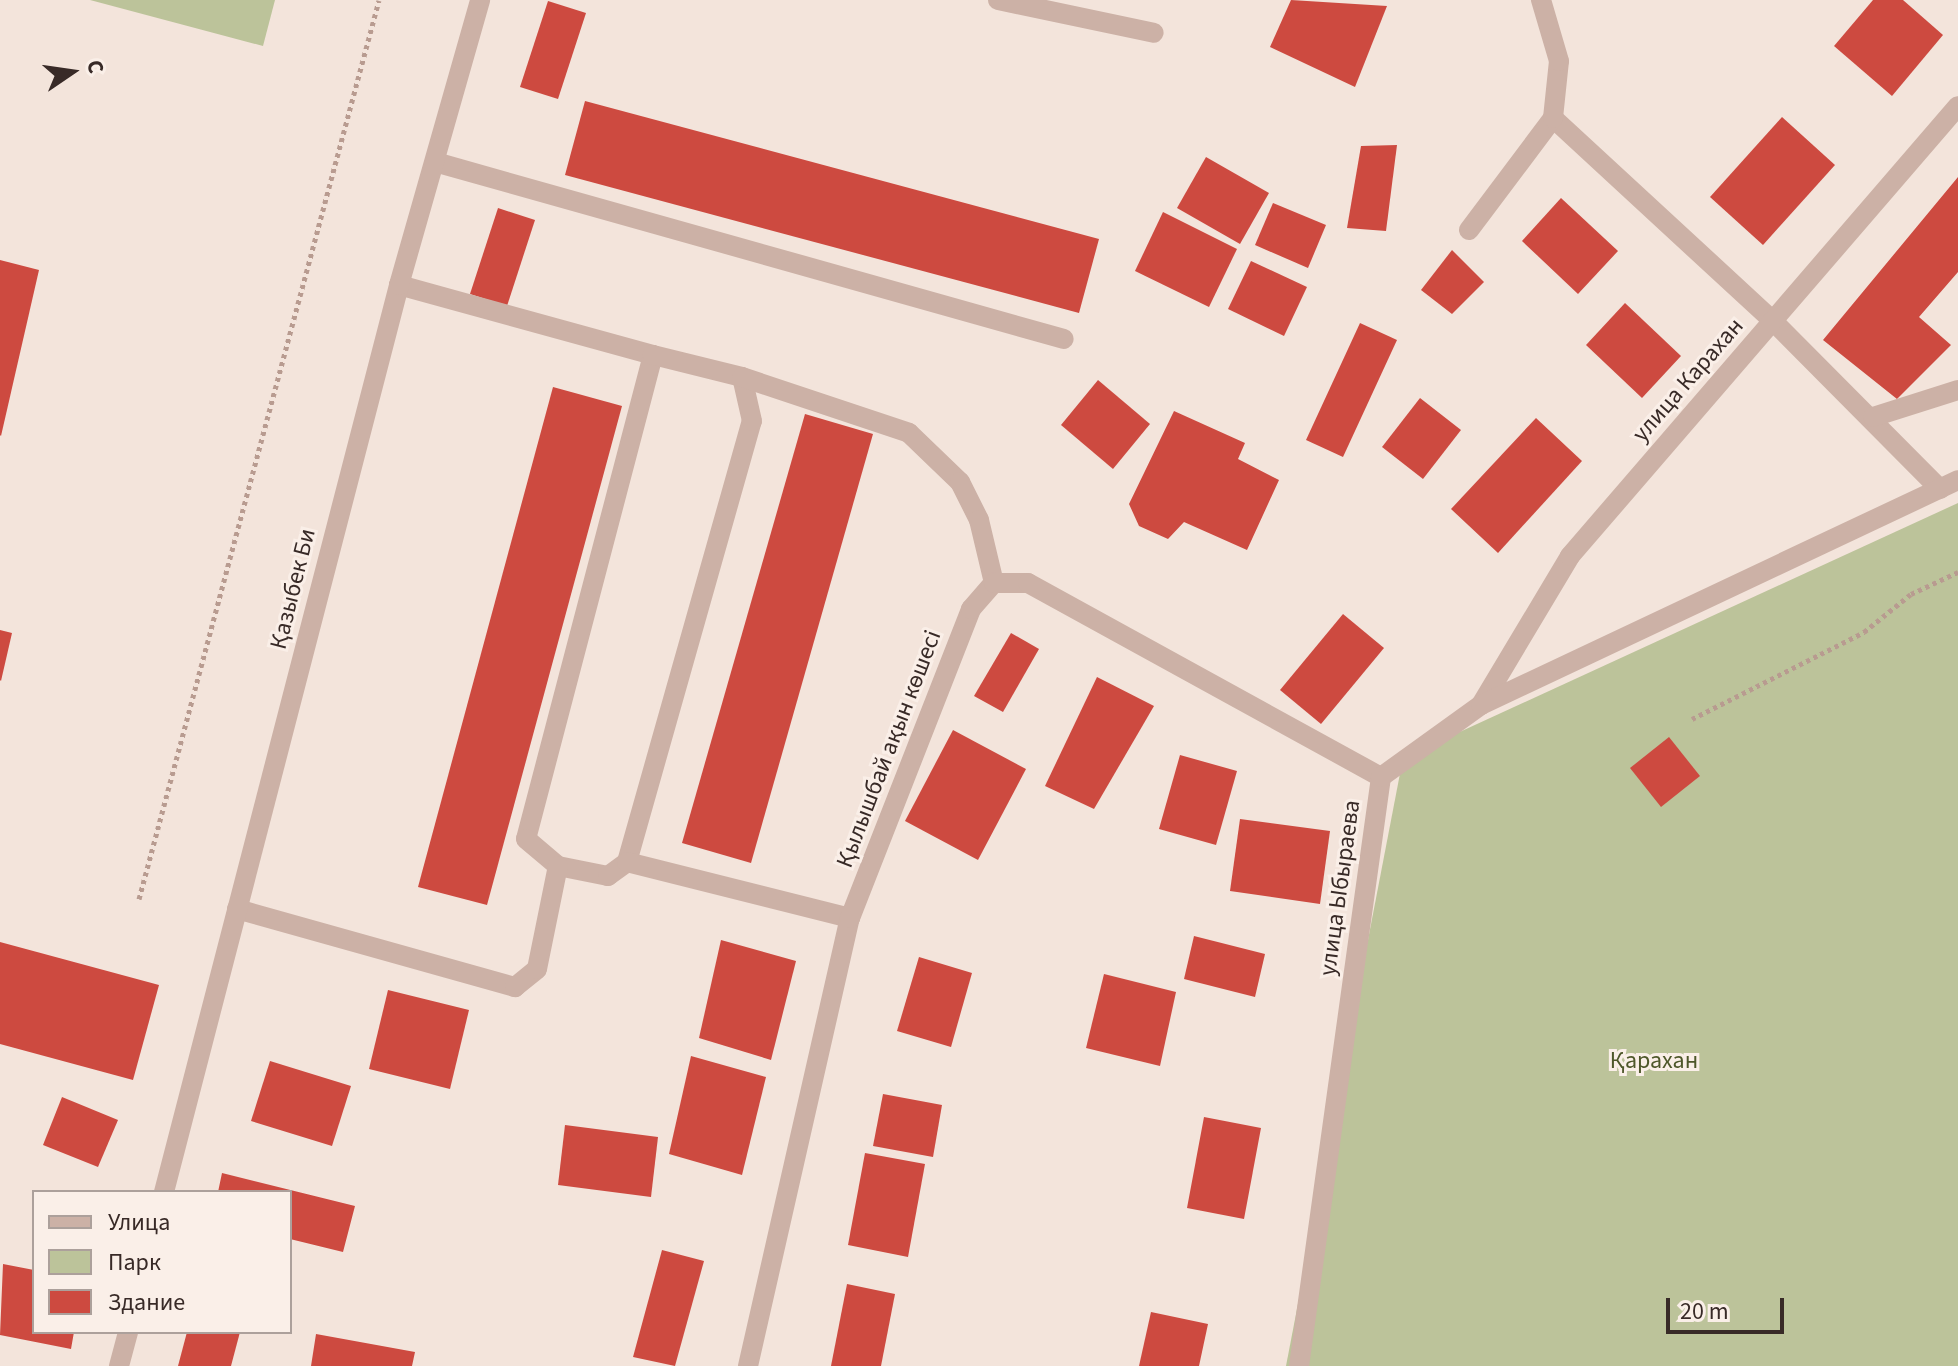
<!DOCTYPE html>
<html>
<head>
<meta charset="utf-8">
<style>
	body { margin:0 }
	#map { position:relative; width:1958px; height:1366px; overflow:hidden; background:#f3e4db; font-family:"Source Sans 3",sans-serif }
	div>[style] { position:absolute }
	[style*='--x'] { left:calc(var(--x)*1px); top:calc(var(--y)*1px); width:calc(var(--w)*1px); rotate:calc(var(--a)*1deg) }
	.green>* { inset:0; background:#bcc39a }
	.building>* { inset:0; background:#cd4a40 }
	.path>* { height:5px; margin-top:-2.5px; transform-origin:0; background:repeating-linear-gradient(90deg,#b89b90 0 4px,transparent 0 8px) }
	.service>* { height:20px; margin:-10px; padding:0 10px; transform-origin:10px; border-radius:10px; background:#ccb1a6 }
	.minor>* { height:20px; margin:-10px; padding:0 10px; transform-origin:10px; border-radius:10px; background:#ccb1a6 }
	.tertiary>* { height:20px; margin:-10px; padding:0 10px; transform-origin:10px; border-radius:10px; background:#ccb1a6 }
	span { translate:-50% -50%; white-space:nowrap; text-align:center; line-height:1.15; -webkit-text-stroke:6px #faefe8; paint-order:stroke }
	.street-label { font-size:24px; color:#382a27 }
	.park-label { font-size:24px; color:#4e572a }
	.legend { position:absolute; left:32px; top:1190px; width:260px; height:144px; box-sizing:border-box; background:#faefe8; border:2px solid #aca09b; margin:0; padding:10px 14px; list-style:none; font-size:24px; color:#382a27 }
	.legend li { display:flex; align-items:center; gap:16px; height:40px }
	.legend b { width:40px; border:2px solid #aca09b }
	.north { position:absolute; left:32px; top:32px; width:80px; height:80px; -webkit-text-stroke:6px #faefe8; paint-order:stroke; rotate:77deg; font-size:22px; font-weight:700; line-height:32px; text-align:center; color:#382a27 }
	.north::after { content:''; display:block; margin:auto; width:28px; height:36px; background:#382a27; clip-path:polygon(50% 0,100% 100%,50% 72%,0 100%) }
	.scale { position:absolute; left:1666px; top:1298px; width:118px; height:36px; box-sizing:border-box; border:4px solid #382a27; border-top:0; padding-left:10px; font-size:24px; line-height:28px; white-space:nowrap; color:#382a27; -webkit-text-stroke:6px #faefe8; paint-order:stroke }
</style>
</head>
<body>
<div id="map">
	<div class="green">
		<i style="clip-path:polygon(90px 0,275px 0,263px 46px)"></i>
		<i style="clip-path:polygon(1958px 503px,1958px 1366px,1286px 1366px,1403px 758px)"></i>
	</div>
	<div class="building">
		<i style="clip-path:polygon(1291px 0,1387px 6px,1355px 87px,1270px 47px)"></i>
		<i style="clip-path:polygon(1873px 0,1903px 0,1943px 35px,1892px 96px,1834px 46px)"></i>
		<i style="clip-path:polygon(548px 1px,586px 13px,558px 99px,520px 87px)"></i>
		<i style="clip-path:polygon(585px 101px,1099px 239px,1079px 313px,565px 175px)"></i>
		<i style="clip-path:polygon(1782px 117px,1835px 165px,1763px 245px,1710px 197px)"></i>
		<i style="clip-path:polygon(1397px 145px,1386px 231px,1347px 228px,1361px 146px)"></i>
		<i style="clip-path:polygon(1206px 157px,1269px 193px,1240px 244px,1177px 208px)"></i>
		<i style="clip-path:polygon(1958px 177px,1958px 272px,1919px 317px,1951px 345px,1897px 399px,1823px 340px)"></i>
		<i style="clip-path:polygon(1561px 198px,1618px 251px,1578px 294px,1522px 241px)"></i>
		<i style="clip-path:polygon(1273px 203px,1326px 225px,1308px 268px,1255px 245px)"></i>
		<i style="clip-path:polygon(498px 208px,535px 220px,507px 306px,470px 294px)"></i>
		<i style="clip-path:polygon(1163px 212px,1237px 249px,1209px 307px,1135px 271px)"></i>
		<i style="clip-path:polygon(1452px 250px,1484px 282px,1452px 314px,1421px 290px)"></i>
		<i style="clip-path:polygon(0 260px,39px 270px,1px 436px,0 435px)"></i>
		<i style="clip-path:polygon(1251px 261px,1307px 287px,1284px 336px,1228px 309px)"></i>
		<i style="clip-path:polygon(1625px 303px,1681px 356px,1642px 398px,1586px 345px)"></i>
		<i style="clip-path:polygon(1360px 323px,1397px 340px,1343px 457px,1306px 440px)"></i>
		<i style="clip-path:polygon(1098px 380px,1150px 424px,1113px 469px,1061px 425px)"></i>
		<i style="clip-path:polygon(553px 387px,622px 406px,487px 905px,418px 887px)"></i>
		<i style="clip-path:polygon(1420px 398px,1461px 430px,1423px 479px,1382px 447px)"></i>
		<i style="clip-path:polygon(1174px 411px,1245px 443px,1238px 459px,1279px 480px,1247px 550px,1184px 522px,1168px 539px,1139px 526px,1129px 504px)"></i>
		<i style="clip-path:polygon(805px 414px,873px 434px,751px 863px,682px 843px)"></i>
		<i style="clip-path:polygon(1536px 418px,1582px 461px,1498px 553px,1451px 509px)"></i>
		<i style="clip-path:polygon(1343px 614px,1384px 648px,1321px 724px,1280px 690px)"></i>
		<i style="clip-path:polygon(0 630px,12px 633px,1px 681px,0 680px)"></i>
		<i style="clip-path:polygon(1011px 633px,1039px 649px,1003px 712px,974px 696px)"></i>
		<i style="clip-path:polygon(1097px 677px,1154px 706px,1094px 809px,1045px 786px)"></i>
		<i style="clip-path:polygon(953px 730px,1026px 769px,978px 860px,905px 821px)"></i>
		<i style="clip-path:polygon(1669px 737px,1700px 776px,1661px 807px,1630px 768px)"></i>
		<i style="clip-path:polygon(1180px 755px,1237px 771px,1216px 845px,1159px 829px)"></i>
		<i style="clip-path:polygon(1240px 819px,1330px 831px,1320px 904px,1230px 891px)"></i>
		<i style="clip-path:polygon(1194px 936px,1265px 954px,1255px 997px,1184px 979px)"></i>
		<i style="clip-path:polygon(721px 940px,796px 961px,771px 1060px,699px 1038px)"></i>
		<i style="clip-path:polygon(0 942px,159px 985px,133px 1080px,0 1044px)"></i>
		<i style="clip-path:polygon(919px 957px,972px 973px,951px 1047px,897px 1031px)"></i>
		<i style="clip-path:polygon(1104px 974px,1176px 992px,1160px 1066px,1086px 1048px)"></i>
		<i style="clip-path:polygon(388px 990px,469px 1010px,450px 1089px,369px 1069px)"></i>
		<i style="clip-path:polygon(691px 1056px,766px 1077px,742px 1175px,669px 1154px)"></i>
		<i style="clip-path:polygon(270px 1061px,351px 1086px,332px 1146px,251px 1121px)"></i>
		<i style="clip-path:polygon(883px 1094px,942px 1105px,933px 1157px,873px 1146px)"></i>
		<i style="clip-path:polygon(62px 1097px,118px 1120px,98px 1167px,43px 1145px)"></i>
		<i style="clip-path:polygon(1204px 1117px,1261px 1128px,1244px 1219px,1187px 1208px)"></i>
		<i style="clip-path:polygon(565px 1125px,658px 1137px,651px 1197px,558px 1185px)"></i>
		<i style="clip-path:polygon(865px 1153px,925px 1164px,908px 1257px,848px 1245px)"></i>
		<i style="clip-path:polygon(222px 1173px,355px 1206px,343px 1252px,290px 1239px,290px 1192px,218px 1192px)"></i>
		<i style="clip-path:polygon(662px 1250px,704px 1261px,675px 1366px,633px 1357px)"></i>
		<i style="clip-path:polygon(3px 1264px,34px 1270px,34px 1332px,74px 1332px,71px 1349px,0 1335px)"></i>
		<i style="clip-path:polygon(847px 1284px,895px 1294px,881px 1366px,831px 1366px)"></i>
		<i style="clip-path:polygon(1151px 1312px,1208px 1324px,1199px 1366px,1139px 1366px)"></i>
		<i style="clip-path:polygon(187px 1332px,240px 1332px,231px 1366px,178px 1366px)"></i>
		<i style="clip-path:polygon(316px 1334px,415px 1352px,412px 1366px,311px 1366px)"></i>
	</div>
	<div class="path">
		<i style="--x:1692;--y:719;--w:193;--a:-26.8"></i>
		<i style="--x:1864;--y:632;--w:60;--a:-39"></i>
		<i style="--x:1911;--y:594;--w:52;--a:-25.1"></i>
		<i style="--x:139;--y:899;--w:930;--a:-75.05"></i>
	</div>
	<div class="service">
		<i style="--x:998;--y:0;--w:159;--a:11.9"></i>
		<i style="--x:1553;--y:118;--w:299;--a:42.7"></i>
		<i style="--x:1773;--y:321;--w:237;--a:45.2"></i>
		<i style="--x:435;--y:162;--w:653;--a:15.72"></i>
		<i style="--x:1469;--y:230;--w:140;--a:-53.1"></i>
		<i style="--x:1553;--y:118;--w:57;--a:-84"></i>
		<i style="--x:1559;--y:61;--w:64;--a:-106.4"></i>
		<i style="--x:399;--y:285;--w:263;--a:15.4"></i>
		<i style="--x:653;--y:355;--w:500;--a:104.7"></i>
		<i style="--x:526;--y:839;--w:42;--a:40.2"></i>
		<i style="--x:558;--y:866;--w:51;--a:11.3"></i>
		<i style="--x:608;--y:876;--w:24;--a:-36"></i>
		<i style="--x:627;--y:862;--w:458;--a:-74.2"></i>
		<i style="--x:752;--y:421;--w:45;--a:-102.8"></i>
		<i style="--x:742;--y:377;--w:92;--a:-166.1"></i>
		<i style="--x:742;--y:377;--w:176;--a:18.5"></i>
		<i style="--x:909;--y:433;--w:71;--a:43.9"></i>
		<i style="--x:960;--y:482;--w:42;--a:63.4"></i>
		<i style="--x:979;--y:520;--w:65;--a:76.6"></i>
		<i style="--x:1873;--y:417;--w:89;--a:-17.6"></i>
		<i style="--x:627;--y:862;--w:230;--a:14.1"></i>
		<i style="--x:237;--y:909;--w:289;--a:15.7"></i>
		<i style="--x:515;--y:987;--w:28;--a:-39"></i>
		<i style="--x:537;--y:969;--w:105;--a:-78.5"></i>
	</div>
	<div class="minor">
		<i style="--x:1481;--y:705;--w:174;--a:-59.1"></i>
		<i style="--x:1570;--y:556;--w:594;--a:-49.23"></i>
		<i style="--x:748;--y:1366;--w:459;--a:-77.2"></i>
		<i style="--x:850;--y:918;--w:332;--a:-68.6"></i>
		<i style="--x:971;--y:609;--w:35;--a:-49"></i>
		<i style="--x:994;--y:583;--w:34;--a:0"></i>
		<i style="--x:1028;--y:583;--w:403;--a:28.8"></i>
		<i style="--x:1299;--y:1366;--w:595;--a:-82.07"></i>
		<i style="--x:1381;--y:777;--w:123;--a:-35.8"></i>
		<i style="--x:1481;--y:705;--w:527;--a:-25.25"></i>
	</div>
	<div class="tertiary">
		<i style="--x:164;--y:1192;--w:937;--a:-75.47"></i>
		<i style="--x:399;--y:285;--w:296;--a:-74.1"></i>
		<i style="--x:119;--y:1366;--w:35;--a:-75"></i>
	</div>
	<div class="street-label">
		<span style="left:1688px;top:380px;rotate:-49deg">улица Карахан</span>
		<span style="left:293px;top:589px;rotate:-76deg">Қазыбек Би</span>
		<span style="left:889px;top:749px;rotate:-69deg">Қылышбай ақын көшесі</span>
		<span style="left:1340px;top:888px;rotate:-82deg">улица Ыбыраева</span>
	</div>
	<div class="park-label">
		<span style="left:1654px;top:1061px">Қарахан</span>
	</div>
	<ul class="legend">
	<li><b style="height:10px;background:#ccb1a6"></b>Улица</li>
	<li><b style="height:22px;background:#bcc39a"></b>Парк</li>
	<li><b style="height:22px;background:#cd4a40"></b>Здание</li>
	</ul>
	<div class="north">С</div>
	<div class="scale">20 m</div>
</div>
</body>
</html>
